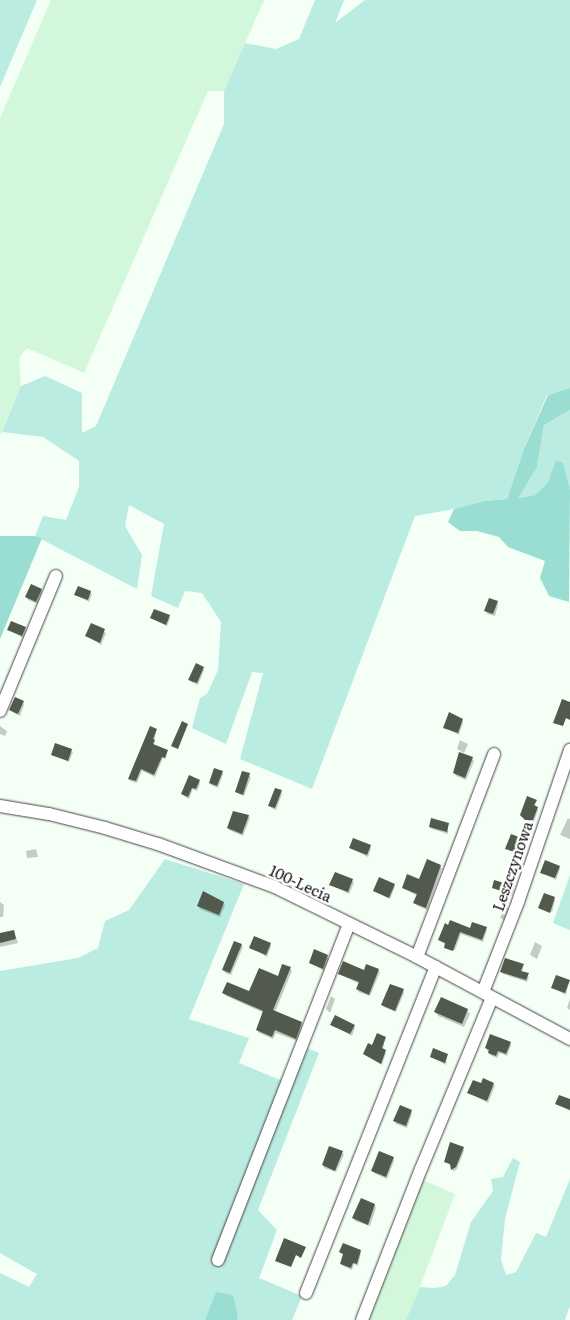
<!DOCTYPE html>
<html>
<head>
<meta charset="utf-8">
<style>
	body { margin:0 }
	#map { position:relative; width:570px; height:1320px; overflow:hidden; background:#f4fff5; font-family:Literata,serif }
	div>[style] { position:absolute }
	[style*='--x'] { left:calc(var(--x)*1px); top:calc(var(--y)*1px); width:calc(var(--w)*1px); rotate:calc(var(--a)*1deg) }
	.farmland>* { inset:0; background:#d3f7da }
	.green>* { inset:0; background:#bbece1 }
	.forest>* { inset:0; background:#9addd3 }
	.shadow>* { inset:0; background:#0003 }
	.building>* { inset:0; background:#515a4c }
	.roads { filter:drop-shadow(0 0 1px #444) drop-shadow(0 0 1px #444) }
	.minor>* { height:12px; margin:-6px; padding:0 6px; transform-origin:6px; border-radius:6px; background:#fff }
	span { translate:-50% -50%; white-space:nowrap; text-align:center; line-height:1.15; -webkit-text-stroke:5px #fff; paint-order:stroke }
	.street-label { font-size:15px; color:#111 }
</style>
</head>
<body>
<div id="map">
	<div class="farmland">
		<i style="clip-path:polygon(51px 0,264px 0,224px 91px,208px 91px,84px 373px,27px 348px,19px 358px,21px 386px,0 436px,0 118px)"></i>
		<i style="clip-path:polygon(421px 1179px,455px 1194px,420px 1287px,406px 1320px,366px 1320px)"></i>
	</div>
	<div class="green">
		<i style="clip-path:polygon(0 0,37px 0,0 87px)"></i>
		<i style="clip-path:polygon(315px 0,344px 0,335px 23px,365px 0,570px 0,570px 388px,547px 395px,524px 449px,507px 499px,484px 501px,454px 509px,415px 516px,312px 789px,240px 759px,263px 673px,252px 672px,226px 744px,192px 728px,200px 698px,207px 694px,218px 670px,221px 622px,202px 593px,185px 591px,178px 608px,151px 596px,164px 524px,129px 505px,125px 526px,142px 555px,137px 589px,35px 536px,43px 516px,66px 520px,79px 487px,79px 461px,43px 437px,2px 432px,21px 386px,45px 376px,82px 393px,82px 433px,96px 426px,224px 124px,224px 91px,245px 43px,276px 49px,299px 39px)"></i>
		<i style="clip-path:polygon(570px 410px,570px 490px,548px 484px,535px 495px,517px 498px,537px 467px,544px 425px)"></i>
		<i style="clip-path:polygon(165px 859px,244px 884px,189px 1019px,249px 1038px,239px 1063px,283px 1081px,300px 1045px,319px 1053px,258px 1210px,277px 1230px,259px 1278px,302px 1296px,292px 1320px,237px 1320px,238px 1316px,217px 1292px,205px 1320px,0 1320px,0 1273px,29px 1287px,37px 1274px,0 1253px,0 971px,78px 958px,98px 948px,105px 921px,129px 910px)"></i>
		<i style="clip-path:polygon(570px 875px,570px 930px,553px 923px)"></i>
		<i style="clip-path:polygon(513px 1158px,520px 1162px,505px 1219px,501px 1260px,506px 1275px,516px 1272px,536px 1233px,546px 1237px,570px 1179px,570px 1306px,565px 1320px,406px 1320px,420px 1287px,434px 1288px,446px 1286px,455px 1275px,471px 1222px,493px 1191px,491px 1179px,503px 1177px)"></i>
	</div>
	<div class="forest">
		<i style="clip-path:polygon(570px 388px,570px 410px,544px 425px,537px 467px,518px 498px,535px 495px,548px 483px,556px 460px,563px 463px,570px 490px,569px 602px,549px 596px,540px 578px,545px 561px,508px 547px,499px 537px,477px 531px,460px 531px,448px 522px,454px 509px,484px 501px,507px 499px,524px 449px,548px 395px)"></i>
		<i style="clip-path:polygon(0 536px,35px 536px,42px 538px,0 639px)"></i>
		<i style="clip-path:polygon(216px 1292px,233px 1295px,238px 1316px,237px 1320px,205px 1320px)"></i>
	</div>
	<div class="shadow">
		<i style="clip-path:polygon(41px 590px,42px 592px,38px 604px,28px 600px,26px 597px)"></i>
		<i style="clip-path:polygon(90px 592px,92px 594px,89px 602px,76px 595px)"></i>
		<i style="clip-path:polygon(497px 602px,498px 605px,495px 616px,487px 614px,486px 611px)"></i>
		<i style="clip-path:polygon(169px 616px,170px 619px,167px 626px,151px 618px)"></i>
		<i style="clip-path:polygon(92px 625px,106px 633px,101px 645px,87px 636px)"></i>
		<i style="clip-path:polygon(25px 628px,26px 631px,23px 638px,9px 630px)"></i>
		<i style="clip-path:polygon(203px 668px,204px 670px,198px 685px,191px 682px,190px 680px)"></i>
		<i style="clip-path:polygon(23px 702px,24px 705px,20px 716px,12px 712px,11px 710px)"></i>
		<i style="clip-path:polygon(462px 720px,463px 723px,459px 735px,444px 727px)"></i>
		<i style="clip-path:polygon(0 726px,7px 731px,5px 736px,0 734px)"></i>
		<i style="clip-path:polygon(156px 730px,154px 746px,167px 751px,166px 759px,163px 758px,155px 777px,142px 771px,137px 783px,130px 781px,129px 778px)"></i>
		<i style="clip-path:polygon(460px 740px,468px 744px,464px 753px,457px 749px)"></i>
		<i style="clip-path:polygon(71px 750px,73px 752px,69px 762px,52px 754px)"></i>
		<i style="clip-path:polygon(472px 758px,474px 761px,466px 780px,456px 776px,454px 773px)"></i>
		<i style="clip-path:polygon(222px 772px,223px 774px,218px 788px,211px 785px,210px 783px)"></i>
		<i style="clip-path:polygon(243px 772px,251px 777px,244px 796px,236px 792px)"></i>
		<i style="clip-path:polygon(199px 781px,200px 784px,197px 791px,193px 789px,189px 799px,184px 796px,182px 794px)"></i>
		<i style="clip-path:polygon(281px 791px,282px 794px,276px 810px,271px 808px,270px 806px)"></i>
		<i style="clip-path:polygon(536px 801px,535px 807px,538px 810px,534px 822px,530px 822px,521px 815px)"></i>
		<i style="clip-path:polygon(249px 816px,250px 818px,243px 836px,229px 830px,228px 828px)"></i>
		<i style="clip-path:polygon(568px 818px,570px 819px,570px 839px,560px 835px)"></i>
		<i style="clip-path:polygon(448px 824px,448px 834px,432px 829px,430px 827px)"></i>
		<i style="clip-path:polygon(526px 841px,527px 843px,522px 856px,507px 848px)"></i>
		<i style="clip-path:polygon(370px 846px,371px 849px,368px 857px,350px 848px)"></i>
		<i style="clip-path:polygon(36px 849px,38px 857px,27px 858px,26px 851px)"></i>
		<i style="clip-path:polygon(440px 866px,442px 868px,427px 910px,416px 905px,415px 903px,417px 896px,403px 888px,420px 880px)"></i>
		<i style="clip-path:polygon(559px 867px,560px 869px,556px 880px,542px 873px)"></i>
		<i style="clip-path:polygon(352px 880px,354px 883px,349px 894px,331px 885px)"></i>
		<i style="clip-path:polygon(394px 885px,395px 887px,390px 899px,374px 891px)"></i>
		<i style="clip-path:polygon(493px 887px,513px 887px,514px 890px,512px 896px)"></i>
		<i style="clip-path:polygon(204px 892px,223px 903px,225px 905px,220px 917px,200px 909px,198px 906px)"></i>
		<i style="clip-path:polygon(554px 898px,555px 901px,552px 912px,540px 908px)"></i>
		<i style="clip-path:polygon(0 902px,4px 905px,3px 917px,0 917px)"></i>
		<i style="clip-path:polygon(505px 905px,509px 909px,504px 920px,500px 918px)"></i>
		<i style="clip-path:polygon(445px 925px,470px 929px,486px 928px,487px 930px,483px 942px,461px 934px,455px 950px,445px 947px,446px 945px,439px 940px)"></i>
		<i style="clip-path:polygon(14px 931px,18px 943px,0 947px,0 935px)"></i>
		<i style="clip-path:polygon(535px 942px,542px 946px,537px 959px,530px 955px)"></i>
		<i style="clip-path:polygon(270px 944px,271px 947px,267px 957px,251px 948px)"></i>
		<i style="clip-path:polygon(241px 945px,243px 947px,231px 975px,225px 973px,224px 970px)"></i>
		<i style="clip-path:polygon(327px 956px,329px 959px,324px 971px,310px 963px)"></i>
		<i style="clip-path:polygon(523px 965px,522px 973px,529px 977px,527px 982px,503px 974px,502px 972px)"></i>
		<i style="clip-path:polygon(290px 968px,292px 971px,275px 1012px,301px 1023px,303px 1026px,297px 1041px,276px 1033px,273px 1039px,259px 1033px,257px 1030px,264px 1013px,226px 996px,224px 993px,250px 993px,278px 977px)"></i>
		<i style="clip-path:polygon(378px 970px,380px 972px,370px 996px,358px 992px,359px 984px,340px 974px)"></i>
		<i style="clip-path:polygon(569px 981px,566px 995px,553px 988px)"></i>
		<i style="clip-path:polygon(403px 990px,404px 993px,396px 1012px,384px 1007px,383px 1005px)"></i>
		<i style="clip-path:polygon(331px 996px,335px 999px,330px 1013px,326px 1009px)"></i>
		<i style="clip-path:polygon(570px 999px,570px 1010px,567px 1008px)"></i>
		<i style="clip-path:polygon(467px 1010px,470px 1014px,464px 1027px,438px 1016px,436px 1012px)"></i>
		<i style="clip-path:polygon(332px 1024px,354px 1026px,355px 1028px,352px 1036px)"></i>
		<i style="clip-path:polygon(385px 1038px,383px 1050px,386px 1053px,382px 1065px,365px 1054px)"></i>
		<i style="clip-path:polygon(510px 1043px,511px 1046px,507px 1056px,500px 1053px,497px 1058px,490px 1055px,486px 1048px)"></i>
		<i style="clip-path:polygon(447px 1055px,446px 1065px,431px 1057px)"></i>
		<i style="clip-path:polygon(493px 1084px,495px 1086px,488px 1103px,469px 1093px,481px 1085px)"></i>
		<i style="clip-path:polygon(570px 1100px,570px 1111px,557px 1104px)"></i>
		<i style="clip-path:polygon(411px 1111px,412px 1114px,407px 1128px,396px 1124px,395px 1121px)"></i>
		<i style="clip-path:polygon(463px 1148px,464px 1151px,457px 1169px,453px 1172px,452px 1166px,445px 1162px)"></i>
		<i style="clip-path:polygon(342px 1152px,344px 1155px,336px 1172px,324px 1168px,323px 1165px)"></i>
		<i style="clip-path:polygon(393px 1158px,394px 1161px,387px 1179px,374px 1173px,373px 1171px)"></i>
		<i style="clip-path:polygon(375px 1205px,376px 1208px,370px 1226px,355px 1221px,353px 1218px)"></i>
		<i style="clip-path:polygon(360px 1251px,361px 1253px,358px 1266px,354px 1264px,352px 1270px,343px 1266px,344px 1255px,341px 1252px)"></i>
	</div>
	<div class="building">
		<i style="clip-path:polygon(31px 584px,42px 589px,36px 602px,25px 597px)"></i>
		<i style="clip-path:polygon(78px 586px,91px 591px,88px 600px,74px 595px)"></i>
		<i style="clip-path:polygon(489px 598px,498px 601px,493px 614px,484px 611px)"></i>
		<i style="clip-path:polygon(154px 609px,170px 615px,166px 625px,150px 618px)"></i>
		<i style="clip-path:polygon(11px 621px,26px 627px,22px 636px,7px 630px)"></i>
		<i style="clip-path:polygon(91px 623px,105px 629px,100px 643px,85px 636px)"></i>
		<i style="clip-path:polygon(196px 663px,204px 667px,197px 683px,188px 680px)"></i>
		<i style="clip-path:polygon(15px 697px,24px 701px,18px 714px,9px 710px)"></i>
		<i style="clip-path:polygon(562px 699px,570px 702px,570px 720px,566px 718px,563px 726px,553px 723px)"></i>
		<i style="clip-path:polygon(449px 712px,463px 719px,458px 733px,443px 728px)"></i>
		<i style="clip-path:polygon(182px 721px,188px 724px,178px 749px,171px 746px)"></i>
		<i style="clip-path:polygon(150px 726px,157px 729px,153px 739px,155px 740px,153px 744px,168px 750px,165px 758px,162px 757px,154px 775px,141px 769px,136px 781px,128px 779px)"></i>
		<i style="clip-path:polygon(55px 743px,72px 749px,68px 761px,51px 755px)"></i>
		<i style="clip-path:polygon(459px 752px,473px 757px,465px 778px,453px 773px)"></i>
		<i style="clip-path:polygon(214px 768px,223px 771px,217px 786px,209px 783px)"></i>
		<i style="clip-path:polygon(242px 771px,250px 773px,243px 795px,235px 792px)"></i>
		<i style="clip-path:polygon(189px 775px,200px 780px,196px 789px,192px 788px,188px 797px,181px 794px)"></i>
		<i style="clip-path:polygon(275px 788px,282px 790px,275px 808px,268px 806px)"></i>
		<i style="clip-path:polygon(527px 796px,537px 800px,534px 805px,538px 807px,533px 820px,525px 820px,520px 815px)"></i>
		<i style="clip-path:polygon(233px 811px,249px 815px,242px 834px,227px 828px)"></i>
		<i style="clip-path:polygon(431px 818px,449px 823px,447px 832px,429px 827px)"></i>
		<i style="clip-path:polygon(511px 834px,527px 840px,521px 854px,505px 849px)"></i>
		<i style="clip-path:polygon(353px 838px,371px 845px,367px 855px,349px 848px)"></i>
		<i style="clip-path:polygon(427px 859px,441px 865px,426px 908px,413px 903px,417px 894px,402px 888px,407px 874px,419px 879px)"></i>
		<i style="clip-path:polygon(545px 860px,560px 866px,555px 878px,540px 873px)"></i>
		<i style="clip-path:polygon(335px 872px,353px 879px,348px 892px,329px 885px)"></i>
		<i style="clip-path:polygon(379px 877px,395px 884px,389px 898px,373px 891px)"></i>
		<i style="clip-path:polygon(494px 880px,514px 886px,511px 894px,492px 888px)"></i>
		<i style="clip-path:polygon(203px 891px,224px 902px,219px 915px,197px 906px)"></i>
		<i style="clip-path:polygon(544px 893px,555px 897px,550px 913px,538px 908px)"></i>
		<i style="clip-path:polygon(450px 920px,470px 928px,472px 922px,487px 927px,482px 940px,460px 932px,453px 951px,444px 948px,445px 943px,438px 940px,445px 923px,448px 925px)"></i>
		<i style="clip-path:polygon(14px 930px,16px 939px,0 943px,0 933px)"></i>
		<i style="clip-path:polygon(254px 936px,271px 943px,266px 955px,249px 948px)"></i>
		<i style="clip-path:polygon(234px 941px,242px 944px,230px 973px,222px 970px)"></i>
		<i style="clip-path:polygon(314px 949px,328px 955px,323px 969px,309px 963px)"></i>
		<i style="clip-path:polygon(505px 958px,524px 964px,521px 971px,529px 973px,526px 980px,500px 972px)"></i>
		<i style="clip-path:polygon(343px 961px,364px 970px,366px 964px,379px 969px,369px 995px,356px 989px,359px 982px,338px 974px)"></i>
		<i style="clip-path:polygon(282px 964px,291px 967px,273px 1010px,302px 1022px,296px 1039px,275px 1030px,272px 1037px,256px 1030px,263px 1011px,222px 993px,227px 982px,249px 991px,259px 968px,278px 976px)"></i>
		<i style="clip-path:polygon(556px 975px,570px 980px,565px 993px,551px 988px)"></i>
		<i style="clip-path:polygon(390px 984px,404px 989px,395px 1011px,381px 1005px)"></i>
		<i style="clip-path:polygon(441px 997px,468px 1009px,462px 1024px,434px 1012px)"></i>
		<i style="clip-path:polygon(335px 1015px,355px 1025px,350px 1034px,330px 1025px)"></i>
		<i style="clip-path:polygon(377px 1033px,386px 1037px,382px 1048px,386px 1050px,381px 1064px,363px 1054px,368px 1043px,372px 1045px)"></i>
		<i style="clip-path:polygon(490px 1034px,511px 1042px,506px 1054px,498px 1051px,496px 1056px,488px 1053px,489px 1050px,485px 1048px)"></i>
		<i style="clip-path:polygon(433px 1048px,448px 1054px,445px 1063px,430px 1057px)"></i>
		<i style="clip-path:polygon(483px 1078px,494px 1083px,487px 1101px,467px 1093px,473px 1080px,481px 1083px)"></i>
		<i style="clip-path:polygon(559px 1095px,570px 1099px,570px 1110px,555px 1104px)"></i>
		<i style="clip-path:polygon(400px 1105px,412px 1110px,406px 1126px,393px 1121px)"></i>
		<i style="clip-path:polygon(450px 1142px,464px 1147px,456px 1167px,451px 1170px,450px 1164px,444px 1162px)"></i>
		<i style="clip-path:polygon(329px 1146px,343px 1151px,335px 1171px,322px 1165px)"></i>
		<i style="clip-path:polygon(379px 1151px,394px 1157px,386px 1177px,371px 1171px)"></i>
		<i style="clip-path:polygon(361px 1198px,375px 1204px,368px 1225px,352px 1218px)"></i>
		<i style="clip-path:polygon(284px 1238px,306px 1247px,301px 1258px,296px 1255px,291px 1267px,275px 1261px)"></i>
		<i style="clip-path:polygon(343px 1243px,361px 1250px,357px 1264px,353px 1263px,351px 1268px,340px 1264px,343px 1254px,339px 1252px)"></i>
	</div>
	<div class="roads">
		<div class="minor">
			<i style="--x:0;--y:711;--w:146;--a:-67.5"></i>
			<i style="--x:0;--y:806;--w:50;--a:9.3"></i>
			<i style="--x:49;--y:814;--w:58;--a:14"></i>
			<i style="--x:105;--y:828;--w:55;--a:16.8"></i>
			<i style="--x:158;--y:844;--w:125;--a:20.2"></i>
			<i style="--x:275;--y:887;--w:158;--a:26.2"></i>
			<i style="--x:417;--y:957;--w:174;--a:28.2"></i>
			<i style="--x:417;--y:957;--w:217;--a:-69.2"></i>
			<i style="--x:483;--y:992;--w:97;--a:-68.7"></i>
			<i style="--x:518;--y:902;--w:161;--a:-71.1"></i>
			<i style="--x:218;--y:1260;--w:361;--a:-68.7"></i>
			<i style="--x:306;--y:1293;--w:351;--a:-68.3"></i>
			<i style="--x:362;--y:1320;--w:162;--a:-68.7"></i>
			<i style="--x:421;--y:1169;--w:185;--a:-67.5"></i>
		</div>
	</div>
	<div class="street-label">
		<span style="left:512px;top:866px;rotate:-71deg">Leszczynowa</span>
		<span style="left:301px;top:883px;rotate:25deg">100-Lecia</span>
	</div>
</div>
</body>
</html>
